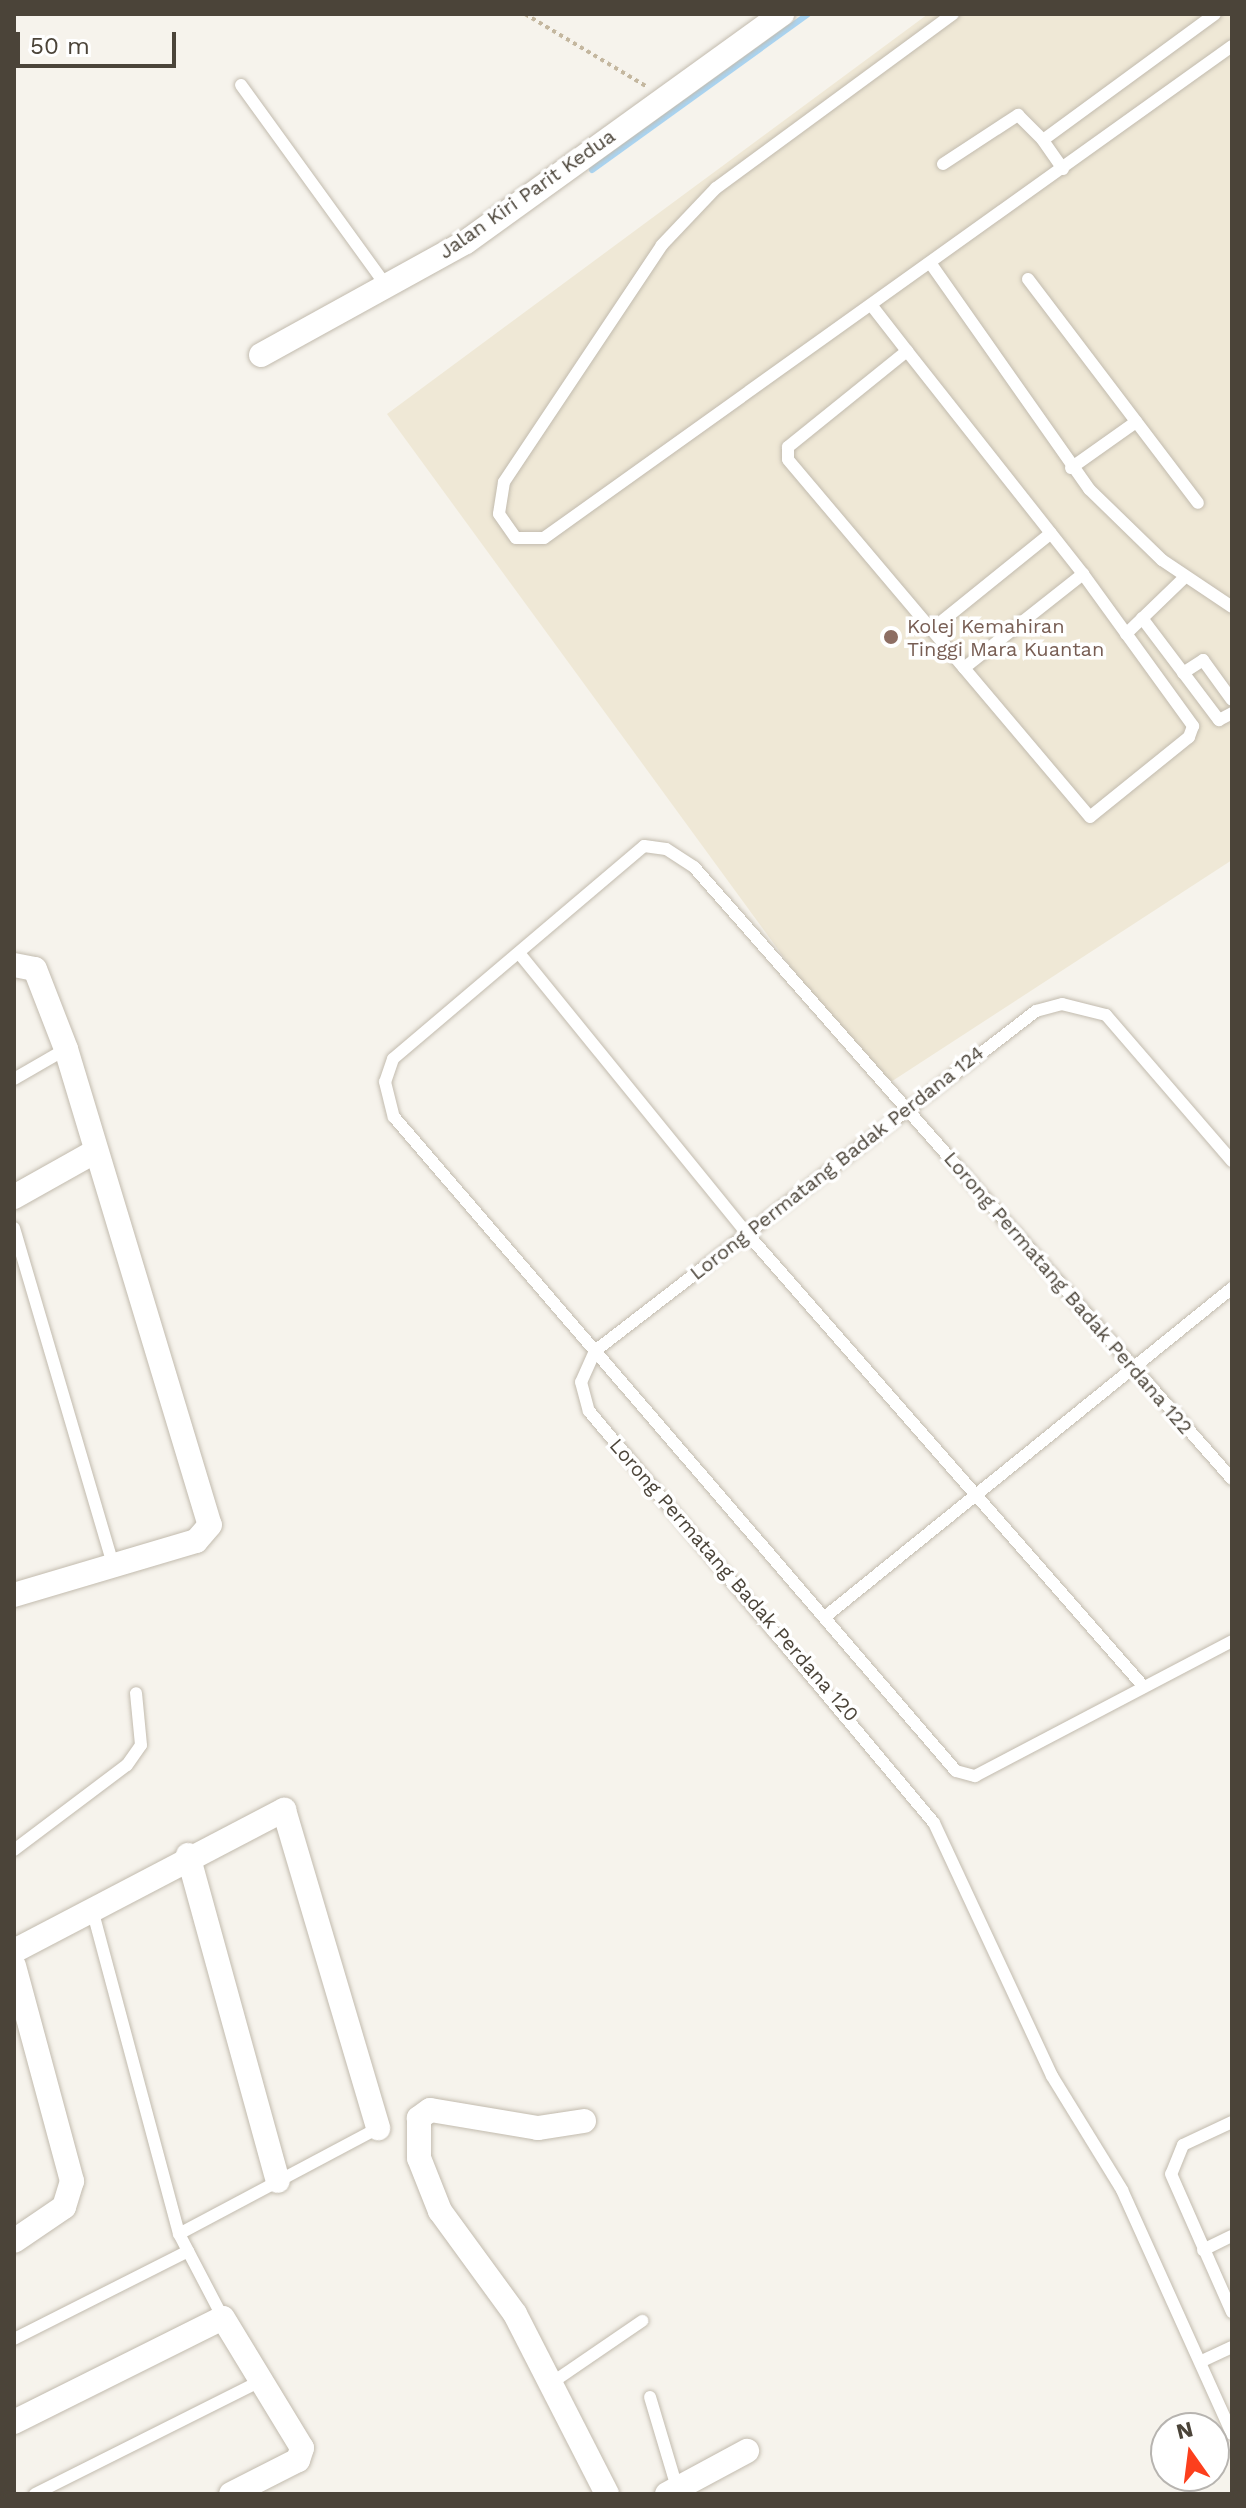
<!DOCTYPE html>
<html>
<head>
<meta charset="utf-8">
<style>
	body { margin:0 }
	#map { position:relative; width:1246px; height:2508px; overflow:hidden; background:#f6f3ec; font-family:"Work Sans",sans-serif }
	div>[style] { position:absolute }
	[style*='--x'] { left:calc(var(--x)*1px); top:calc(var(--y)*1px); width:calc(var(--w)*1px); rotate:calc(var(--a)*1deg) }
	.education>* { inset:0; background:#efe8d6 }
	.stream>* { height:6px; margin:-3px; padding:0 3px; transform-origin:3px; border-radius:3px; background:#a9d4f2 }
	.path>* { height:4px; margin-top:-2px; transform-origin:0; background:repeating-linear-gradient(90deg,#c4b79f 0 4px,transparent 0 8px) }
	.roads { filter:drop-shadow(0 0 2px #c2bbae) drop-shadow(0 0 2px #c2bbae) }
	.service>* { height:12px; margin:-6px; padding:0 6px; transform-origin:6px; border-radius:6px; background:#fff }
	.minor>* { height:24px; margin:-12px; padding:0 12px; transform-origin:12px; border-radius:12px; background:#fff }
	.dots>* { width:22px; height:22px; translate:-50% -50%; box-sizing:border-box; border:4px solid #fff; border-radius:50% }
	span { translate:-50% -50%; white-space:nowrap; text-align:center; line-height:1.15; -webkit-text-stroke:7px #fff; paint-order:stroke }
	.street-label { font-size:20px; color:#4b4439 }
	.education-label { font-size:20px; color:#785e54 }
	.left { translate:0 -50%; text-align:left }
	.frame { position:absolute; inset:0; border:16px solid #4b4439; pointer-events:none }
	.north { position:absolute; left:1150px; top:2412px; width:80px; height:80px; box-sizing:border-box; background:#fff; border:2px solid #b7b4b0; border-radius:50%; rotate:346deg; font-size:22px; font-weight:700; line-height:32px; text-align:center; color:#4b4439 }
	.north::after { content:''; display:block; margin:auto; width:28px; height:36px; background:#fc3f1d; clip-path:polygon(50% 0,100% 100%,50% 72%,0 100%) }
	.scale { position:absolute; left:16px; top:32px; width:160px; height:36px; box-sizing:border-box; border:4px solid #4b4439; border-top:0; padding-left:10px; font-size:24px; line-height:28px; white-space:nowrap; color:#4b4439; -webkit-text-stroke:6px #fff; paint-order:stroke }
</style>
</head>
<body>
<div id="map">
	<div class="education">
		<i style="clip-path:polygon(928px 14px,1232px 14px,1232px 860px,880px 1089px,387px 414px)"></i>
	</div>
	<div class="stream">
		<i style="--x:592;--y:170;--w:266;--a:-35.8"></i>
	</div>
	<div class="path">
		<i style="--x:525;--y:14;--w:141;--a:30.8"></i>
	</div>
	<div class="roads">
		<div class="service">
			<i style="--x:953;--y:14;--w:294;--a:143.7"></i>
			<i style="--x:716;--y:188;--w:79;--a:133.5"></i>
			<i style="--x:662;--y:245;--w:285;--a:123.7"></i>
			<i style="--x:504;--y:482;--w:32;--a:99"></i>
			<i style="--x:499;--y:514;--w:29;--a:55"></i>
			<i style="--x:516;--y:538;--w:28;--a:0"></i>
			<i style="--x:544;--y:538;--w:846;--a:-35.57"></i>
			<i style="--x:241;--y:85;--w:249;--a:54.1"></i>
			<i style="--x:943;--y:164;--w:90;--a:-33.2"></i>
			<i style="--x:1018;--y:115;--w:35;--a:45"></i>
			<i style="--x:1063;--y:169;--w:35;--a:-125"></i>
			<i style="--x:1043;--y:140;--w:213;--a:-36.2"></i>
			<i style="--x:931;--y:264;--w:275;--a:54.9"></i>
			<i style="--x:1089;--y:489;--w:102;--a:44.2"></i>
			<i style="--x:1162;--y:560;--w:84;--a:33.9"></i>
			<i style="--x:1028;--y:279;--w:281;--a:52.8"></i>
			<i style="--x:872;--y:306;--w:57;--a:52.1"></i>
			<i style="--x:907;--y:351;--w:284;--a:51.7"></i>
			<i style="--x:1083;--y:574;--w:188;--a:54.1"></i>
			<i style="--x:1193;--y:726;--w:12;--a:110"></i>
			<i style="--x:1189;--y:737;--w:127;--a:141.1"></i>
			<i style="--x:1090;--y:817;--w:468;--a:-130.2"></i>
			<i style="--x:788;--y:459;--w:12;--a:-90"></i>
			<i style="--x:788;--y:447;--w:153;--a:-38.9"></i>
			<i style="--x:1071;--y:468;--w:80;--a:-35.3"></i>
			<i style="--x:1142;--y:618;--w:128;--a:53"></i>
			<i style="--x:1219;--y:720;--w:15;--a:-28"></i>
			<i style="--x:931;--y:630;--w:154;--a:-38.9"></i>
			<i style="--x:1126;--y:634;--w:82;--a:-44"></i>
			<i style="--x:964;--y:668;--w:152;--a:-38.3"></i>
			<i style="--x:1183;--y:673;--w:24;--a:-33"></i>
			<i style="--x:1203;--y:660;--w:49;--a:54.1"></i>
			<i style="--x:519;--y:953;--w:357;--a:50.9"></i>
			<i style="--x:744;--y:1230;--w:606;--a:48.81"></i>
			<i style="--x:14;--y:1079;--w:60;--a:-30"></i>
			<i style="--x:1232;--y:1161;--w:193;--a:-130.8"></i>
			<i style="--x:1106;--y:1015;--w:45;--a:-166"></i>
			<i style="--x:1062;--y:1004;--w:27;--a:165"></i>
			<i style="--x:1036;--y:1011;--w:557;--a:142.37"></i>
			<i style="--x:595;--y:1351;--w:34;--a:114"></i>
			<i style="--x:581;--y:1382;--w:30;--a:75"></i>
			<i style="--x:589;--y:1411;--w:537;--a:50.06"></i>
			<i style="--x:934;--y:1823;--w:279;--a:65"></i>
			<i style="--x:1052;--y:2076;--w:134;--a:58.4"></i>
			<i style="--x:1122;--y:2190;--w:268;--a:65.7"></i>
			<i style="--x:14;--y:1228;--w:353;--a:73.6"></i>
			<i style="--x:1232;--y:1479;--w:815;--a:-131.32"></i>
			<i style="--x:694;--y:867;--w:33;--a:-147"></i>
			<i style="--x:666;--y:849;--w:22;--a:-172"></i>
			<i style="--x:644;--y:846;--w:329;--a:139.7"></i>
			<i style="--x:393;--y:1059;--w:24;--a:109"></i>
			<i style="--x:385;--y:1082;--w:36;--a:76"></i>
			<i style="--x:394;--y:1117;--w:862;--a:49.33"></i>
			<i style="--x:956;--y:1771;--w:20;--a:15"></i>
			<i style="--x:975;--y:1776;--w:290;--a:-27.7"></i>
			<i style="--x:826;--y:1616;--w:522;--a:-38.93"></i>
			<i style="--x:14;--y:1850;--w:141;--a:-37"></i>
			<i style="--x:127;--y:1765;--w:24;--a:-55"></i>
			<i style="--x:141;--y:1745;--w:52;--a:-95.5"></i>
			<i style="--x:92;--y:1909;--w:336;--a:75"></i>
			<i style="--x:1232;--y:2122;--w:54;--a:154.9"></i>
			<i style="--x:1183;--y:2145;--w:31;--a:112"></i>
			<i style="--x:1171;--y:2174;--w:151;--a:66.2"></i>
			<i style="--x:1203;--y:2250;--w:32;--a:-26"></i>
			<i style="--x:223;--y:2318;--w:95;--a:-117.6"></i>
			<i style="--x:179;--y:2234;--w:225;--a:-28"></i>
			<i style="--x:14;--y:2339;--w:195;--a:-26.8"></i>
			<i style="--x:1202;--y:2361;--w:33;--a:-25"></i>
			<i style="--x:550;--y:2384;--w:112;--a:-34.4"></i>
			<i style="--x:650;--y:2397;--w:98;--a:73.4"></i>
			<i style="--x:35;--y:2494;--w:253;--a:-26.6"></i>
		</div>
		<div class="minor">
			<i style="--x:261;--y:355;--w:234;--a:-28.9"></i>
			<i style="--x:466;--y:242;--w:390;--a:-35.8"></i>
			<i style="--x:14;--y:965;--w:21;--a:11"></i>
			<i style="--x:35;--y:969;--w:86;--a:68.8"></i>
			<i style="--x:66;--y:1049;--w:497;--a:73.2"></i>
			<i style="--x:210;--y:1525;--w:21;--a:131"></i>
			<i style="--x:196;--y:1541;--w:190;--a:163.5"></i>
			<i style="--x:14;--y:1197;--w:94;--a:-29.3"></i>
			<i style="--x:188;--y:1855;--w:338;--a:74.6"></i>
			<i style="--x:14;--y:1951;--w:305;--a:-27.6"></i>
			<i style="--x:284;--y:1810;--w:332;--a:73.5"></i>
			<i style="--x:14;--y:1966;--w:223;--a:74.9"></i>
			<i style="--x:72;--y:2181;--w:27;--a:107"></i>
			<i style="--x:64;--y:2207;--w:60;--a:145.8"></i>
			<i style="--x:584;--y:2121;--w:47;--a:171.3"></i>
			<i style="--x:538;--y:2128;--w:109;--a:-170.5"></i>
			<i style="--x:430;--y:2110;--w:14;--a:144"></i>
			<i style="--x:419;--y:2118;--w:40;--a:90"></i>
			<i style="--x:419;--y:2158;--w:57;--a:68.4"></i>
			<i style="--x:440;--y:2211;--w:127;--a:53.9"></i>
			<i style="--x:515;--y:2314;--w:202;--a:62.9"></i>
			<i style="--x:14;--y:2422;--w:233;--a:-26.5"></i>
			<i style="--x:223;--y:2318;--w:152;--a:58.7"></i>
			<i style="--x:302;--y:2448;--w:13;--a:108"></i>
			<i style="--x:298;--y:2460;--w:75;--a:153.1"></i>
			<i style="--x:667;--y:2494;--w:91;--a:-28.3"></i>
		</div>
	</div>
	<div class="dots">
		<i style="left:891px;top:637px;background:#8d6e63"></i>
	</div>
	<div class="street-label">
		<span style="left:527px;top:194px;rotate:-35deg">Jalan Kiri Parit Kedua</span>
		<span style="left:837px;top:1163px;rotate:-38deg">Lorong Permatang Badak Perdana 124</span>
		<span style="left:1068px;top:1293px;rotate:49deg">Lorong Permatang Badak Perdana 122</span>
		<span style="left:734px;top:1580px;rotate:49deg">Lorong Permatang Badak Perdana 120</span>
	</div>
	<div class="education-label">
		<span class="left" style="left:907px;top:638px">Kolej Kemahiran<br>Tinggi Mara Kuantan</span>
	</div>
	<div class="frame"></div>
	<div class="north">N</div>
	<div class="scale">50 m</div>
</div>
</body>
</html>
